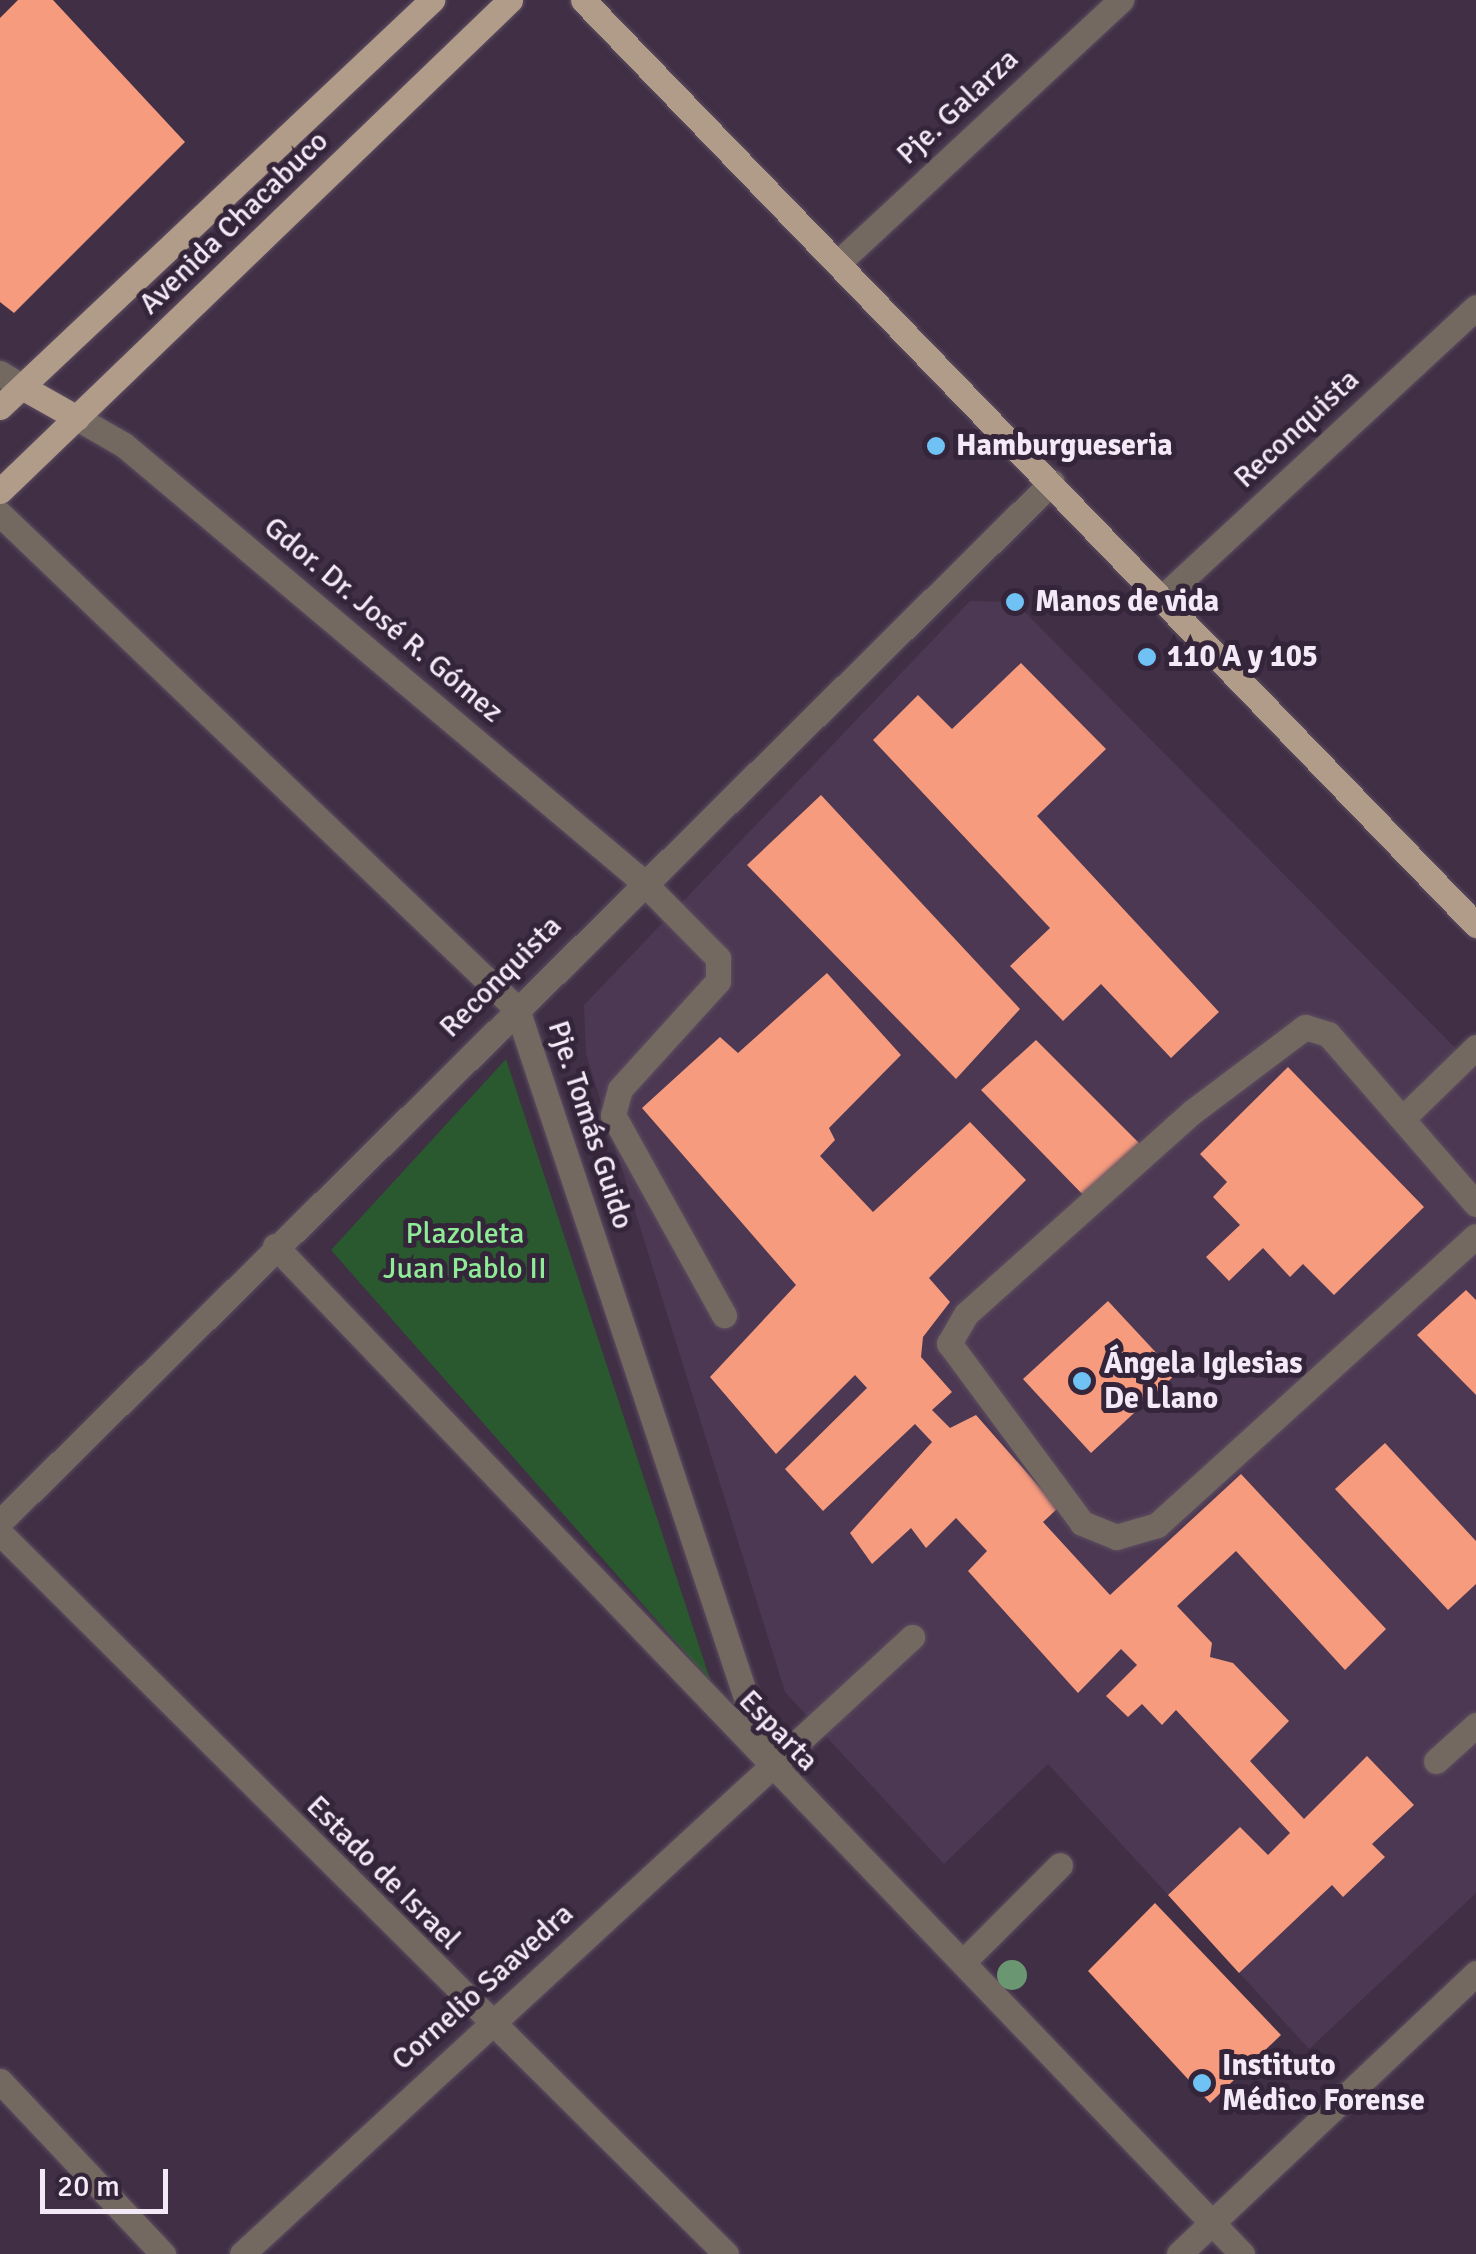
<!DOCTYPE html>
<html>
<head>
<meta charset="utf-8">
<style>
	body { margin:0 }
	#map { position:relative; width:1476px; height:2254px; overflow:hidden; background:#402f45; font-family:Signika,sans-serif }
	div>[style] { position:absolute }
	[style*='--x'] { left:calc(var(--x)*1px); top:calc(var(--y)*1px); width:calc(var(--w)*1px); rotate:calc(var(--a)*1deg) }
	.built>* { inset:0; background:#4c3852 }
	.green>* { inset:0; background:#2a592f }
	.building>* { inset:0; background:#f69b7d }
	.roads { filter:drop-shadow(0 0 2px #5d4d61) drop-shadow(0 0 2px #5d4d61) }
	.minor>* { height:25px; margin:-12.5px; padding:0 12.5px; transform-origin:12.5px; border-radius:12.5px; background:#746961 }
	.major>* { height:25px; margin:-12.5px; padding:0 12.5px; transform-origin:12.5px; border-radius:12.5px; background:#b19b89 }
	.trees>* { width:30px; height:30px; margin:-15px; border-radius:50%; background:#6b9672 }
	.dots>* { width:28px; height:28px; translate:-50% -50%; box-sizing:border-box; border:5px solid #35253a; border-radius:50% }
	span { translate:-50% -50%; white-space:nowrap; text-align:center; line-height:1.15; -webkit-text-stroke:10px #35253a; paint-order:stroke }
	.street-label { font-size:30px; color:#f4eaf7 }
	.poi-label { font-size:30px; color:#f4eaf7; font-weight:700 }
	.left { translate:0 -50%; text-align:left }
	.park-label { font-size:30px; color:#8eeb96 }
	.scale { position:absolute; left:40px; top:2169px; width:128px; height:45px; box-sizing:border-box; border:5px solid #f4eaf7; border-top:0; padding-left:12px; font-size:30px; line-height:35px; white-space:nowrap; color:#f4eaf7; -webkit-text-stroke:8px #35253a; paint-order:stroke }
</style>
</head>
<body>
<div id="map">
	<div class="built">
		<i style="clip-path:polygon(970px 601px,1015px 602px,1476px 1069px,1476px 1893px,1309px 2049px,1048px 1764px,944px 1864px,785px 1692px,586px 1054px,584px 1005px)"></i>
	</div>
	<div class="green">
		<i style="clip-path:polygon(506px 1059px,711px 1682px,331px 1250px)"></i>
	</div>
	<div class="building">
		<i style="clip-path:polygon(18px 0,53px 0,185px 142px,14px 313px,0 302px,0 18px)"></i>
		<i style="clip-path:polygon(1021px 663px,1106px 749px,1037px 816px,1219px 1012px,1171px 1058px,1101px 984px,1063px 1021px,1010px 966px,1050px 928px,873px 740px,918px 695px,952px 729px)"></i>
		<i style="clip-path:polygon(821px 795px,1020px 1009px,956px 1079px,747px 865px)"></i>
		<i style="clip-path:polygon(827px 973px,901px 1055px,829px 1128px,835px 1140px,820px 1156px,873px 1212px,970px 1122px,1026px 1180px,929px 1278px,950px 1302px,923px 1337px,921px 1357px,952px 1392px,932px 1410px,950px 1428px,976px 1415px,1058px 1508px,1043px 1522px,1110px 1595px,1241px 1474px,1386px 1629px,1345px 1670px,1236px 1551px,1177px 1606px,1212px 1643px,1210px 1657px,1233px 1663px,1289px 1721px,1250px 1761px,1304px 1819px,1367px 1756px,1414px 1805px,1372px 1844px,1385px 1857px,1343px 1897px,1332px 1885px,1239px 1973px,1168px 1895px,1240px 1827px,1268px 1855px,1290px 1833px,1176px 1710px,1162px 1725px,1142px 1704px,1128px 1717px,1106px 1696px,1137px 1665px,1121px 1649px,1078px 1693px,968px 1571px,987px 1551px,956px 1518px,926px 1548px,911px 1528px,872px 1564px,850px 1533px,932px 1442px,915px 1424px,823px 1511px,785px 1469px,867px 1388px,855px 1375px,776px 1454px,710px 1377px,796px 1285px,642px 1108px,720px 1037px,738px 1053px)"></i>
		<i style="clip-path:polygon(1036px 1040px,1140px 1144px,1087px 1199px,981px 1090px)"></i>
		<i style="clip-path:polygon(1288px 1067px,1424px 1207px,1334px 1295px,1303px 1264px,1290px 1277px,1263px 1248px,1229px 1281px,1206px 1257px,1240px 1225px,1213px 1197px,1227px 1182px,1200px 1154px)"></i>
		<i style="clip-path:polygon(1466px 1290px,1476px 1300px,1476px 1395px,1417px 1335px)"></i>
		<i style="clip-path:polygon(1108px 1301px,1176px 1374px,1091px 1453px,1023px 1379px)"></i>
		<i style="clip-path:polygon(1385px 1443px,1476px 1541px,1476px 1584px,1448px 1610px,1335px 1489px)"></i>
		<i style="clip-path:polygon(1155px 1903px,1281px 2035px,1210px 2103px,1088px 1971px)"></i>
	</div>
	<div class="roads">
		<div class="minor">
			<i style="--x:840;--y:261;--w:384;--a:-42.9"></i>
			<i style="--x:0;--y:373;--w:26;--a:32"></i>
			<i style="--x:77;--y:418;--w:54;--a:29.9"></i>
			<i style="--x:124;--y:445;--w:676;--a:40.08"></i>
			<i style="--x:641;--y:880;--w:110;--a:45.4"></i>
			<i style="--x:718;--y:958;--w:23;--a:90"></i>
			<i style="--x:718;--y:981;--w:146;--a:132.2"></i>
			<i style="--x:620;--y:1089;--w:27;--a:105"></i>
			<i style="--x:613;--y:1115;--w:229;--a:61"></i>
			<i style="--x:0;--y:514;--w:716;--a:43.75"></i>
			<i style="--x:517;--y:1009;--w:802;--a:71.61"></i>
			<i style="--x:1162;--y:598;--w:428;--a:-42.8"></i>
			<i style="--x:1403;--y:1118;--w:102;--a:-44.2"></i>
			<i style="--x:1476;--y:1204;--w:225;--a:-131"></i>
			<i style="--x:1328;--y:1034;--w:24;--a:-163"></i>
			<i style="--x:1305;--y:1027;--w:141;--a:143"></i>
			<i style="--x:1192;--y:1112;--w:303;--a:138.2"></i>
			<i style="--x:966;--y:1314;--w:34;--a:120"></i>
			<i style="--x:949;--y:1343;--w:224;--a:53.5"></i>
			<i style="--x:1082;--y:1523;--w:37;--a:22"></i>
			<i style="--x:1116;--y:1537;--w:43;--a:-16.3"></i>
			<i style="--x:1157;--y:1525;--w:430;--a:-42.2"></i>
			<i style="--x:275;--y:1246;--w:1397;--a:46.19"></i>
			<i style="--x:0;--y:1522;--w:1479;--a:-44.67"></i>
			<i style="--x:0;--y:1533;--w:1023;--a:44.8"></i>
			<i style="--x:1436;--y:1761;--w:54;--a:-42"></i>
			<i style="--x:963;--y:1962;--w:137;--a:-45"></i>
			<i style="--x:0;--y:2081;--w:238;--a:46.7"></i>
			<i style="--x:242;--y:2254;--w:911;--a:-42.64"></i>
			<i style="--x:1179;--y:2254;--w:409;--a:-43.4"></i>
		</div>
		<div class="major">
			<i style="--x:583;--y:0;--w:1286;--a:46.01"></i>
			<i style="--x:22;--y:387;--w:63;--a:29.4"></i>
			<i style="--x:0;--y:407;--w:594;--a:-43.29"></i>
			<i style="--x:0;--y:491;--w:708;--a:-43.91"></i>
		</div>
	</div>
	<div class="trees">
		<i style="left:1012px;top:1975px"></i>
	</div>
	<div class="dots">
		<i style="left:936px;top:446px;background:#70c1f4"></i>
		<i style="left:1015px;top:602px;background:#70c1f4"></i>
		<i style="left:1147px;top:657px;background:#70c1f4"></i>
		<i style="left:1082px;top:1381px;background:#70c1f4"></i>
		<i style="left:1202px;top:2083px;background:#70c1f4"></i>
	</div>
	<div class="street-label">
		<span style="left:958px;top:107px;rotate:-43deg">Pje. Galarza</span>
		<span style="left:234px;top:223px;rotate:-44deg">Avenida Chacabuco</span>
		<span style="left:1297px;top:429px;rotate:-43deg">Reconquista</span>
		<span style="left:383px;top:620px;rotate:40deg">Gdor. Dr. José R. Gómez</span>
		<span style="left:501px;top:977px;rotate:-45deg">Reconquista</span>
		<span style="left:590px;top:1125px;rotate:72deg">Pje. Tomás Guido</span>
		<span style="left:778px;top:1731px;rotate:46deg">Esparta</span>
		<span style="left:383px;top:1873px;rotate:45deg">Estado de Israel</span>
		<span style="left:483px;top:1987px;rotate:-42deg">Cornelio Saavedra</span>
	</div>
	<div class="poi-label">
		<span class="left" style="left:956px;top:446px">Hamburgueseria</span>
		<span class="left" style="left:1035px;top:602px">Manos de vida</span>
		<span class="left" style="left:1167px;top:657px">110 A y 105</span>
		<span class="left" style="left:1104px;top:1381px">Ángela Iglesias<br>De Llano</span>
		<span class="left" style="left:1222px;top:2083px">Instituto<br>Médico Forense</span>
	</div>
	<div class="park-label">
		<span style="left:465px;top:1251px">Plazoleta<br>Juan Pablo II</span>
	</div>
	<div class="scale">20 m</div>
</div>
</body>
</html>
